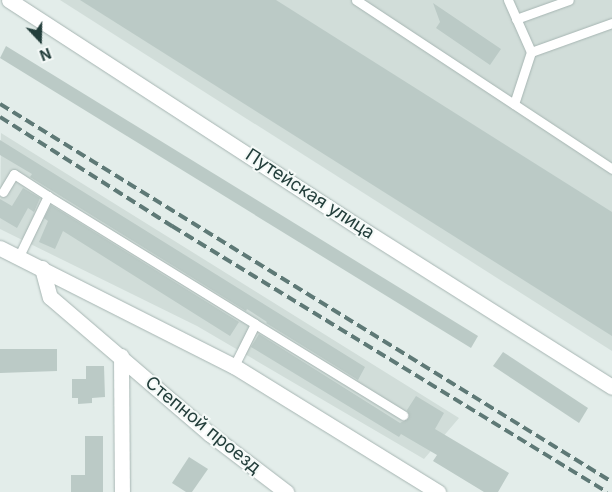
<!DOCTYPE html>
<html>
<head>
<meta charset="utf-8">
<style>
	body { margin:0 }
	#map { position:relative; width:612px; height:492px; overflow:hidden; background:#e3edea; font-family:Inter,sans-serif }
	div>[style] { position:absolute }
	[style*='--x'] { left:calc(var(--x)*1px); top:calc(var(--y)*1px); width:calc(var(--w)*1px); rotate:calc(var(--a)*1deg) }
	.built>* { inset:0; background:#d1ddd9 }
	.building>* { inset:0; background:#bbcac6 }
	.roads { filter:drop-shadow(0 0 1px #a6b5b2) drop-shadow(0 0 1px #a6b5b2) }
	.service>* { height:9px; margin:-4.5px; padding:0 4.5px; transform-origin:4.5px; border-radius:4.5px; background:#fff }
	.minor>* { height:15px; margin:-7.5px; padding:0 7.5px; transform-origin:7.5px; border-radius:7.5px; background:#fff }
	.secondary>* { height:15px; margin:-7.5px; padding:0 7.5px; transform-origin:7.5px; border-radius:7.5px; background:#fff }
	.rail>* { height:4px; margin-top:-2px; transform-origin:0; background:repeating-linear-gradient(90deg,#5e7976 0 10px,transparent 0 15px) }
	span { translate:-50% -50%; white-space:nowrap; text-align:center; line-height:1.15; -webkit-text-stroke:4px #f4f9f7; paint-order:stroke }
	.street-label { font-size:18px; color:#233e3b }
	.north { position:absolute; left:15px; top:15px; width:50px; height:50px; -webkit-text-stroke:4px #f4f9f7; paint-order:stroke; rotate:159deg; font-size:14px; font-weight:700; line-height:20px; text-align:center; color:#233e3b }
	.north::after { content:''; display:block; margin:auto; width:18px; height:22px; background:#233e3b; clip-path:polygon(50% 0,100% 100%,50% 72%,0 100%) }
</style>
</head>
<body>
<div id="map">
	<div class="built">
		<i style="clip-path:polygon(60px 0,612px 0,612px 351px)"></i>
		<i style="clip-path:polygon(1px 133px,459px 418px,424px 459px,197px 326px,0 229px)"></i>
	</div>
	<div class="building">
		<i style="clip-path:polygon(80px 0,276px 0,612px 212px,612px 336px)"></i>
		<i style="clip-path:polygon(433px 3px,501px 49px,490px 65px,436px 28px,440px 22px)"></i>
		<i style="clip-path:polygon(6px 46px,478px 336px,471px 348px,0 58px)"></i>
		<i style="clip-path:polygon(0 140px,365px 367px,358px 380px,266px 323px,267px 322px,247px 309px,246px 311px,30px 177px,32px 174px,0 155px)"></i>
		<i style="clip-path:polygon(23px 188px,40px 198px,34px 212px,28px 208px,17px 228px,0 218px,0 199px,12px 206px)"></i>
		<i style="clip-path:polygon(51px 205px,239px 322px,230px 336px,63px 231px,55px 249px,39px 242px,48px 221px,44px 218px)"></i>
		<i style="clip-path:polygon(259px 334px,400px 423px,409px 418px,407px 410px,416px 396px,444px 413px,435px 429px,509px 473px,498px 492px,484px 492px,433px 461px,437px 455px,401px 434px,399px 437px,251px 347px)"></i>
		<i style="clip-path:polygon(0 349px,57px 349px,57px 371px,0 373px)"></i>
		<i style="clip-path:polygon(503px 352px,588px 408px,579px 423px,493px 366px)"></i>
		<i style="clip-path:polygon(86px 366px,104px 366px,105px 397px,92px 398px,92px 403px,78px 404px,78px 398px,72px 398px,72px 379px,86px 379px)"></i>
		<i style="clip-path:polygon(85px 436px,103px 436px,103px 492px,71px 492px,71px 475px,85px 475px)"></i>
		<i style="clip-path:polygon(189px 457px,208px 469px,192px 492px,186px 492px,172px 483px)"></i>
	</div>
	<div class="roads">
		<div class="service">
			<i style="--x:356;--y:0;--w:307;--a:33.4"></i>
			<i style="--x:508;--y:0;--w:57;--a:66.1"></i>
			<i style="--x:516;--y:19;--w:56;--a:-19.7"></i>
			<i style="--x:514;--y:104;--w:55;--a:-71.9"></i>
			<i style="--x:531;--y:52;--w:86;--a:-19.7"></i>
			<i style="--x:3;--y:192;--w:21;--a:-59"></i>
			<i style="--x:14;--y:174;--w:40;--a:32.9"></i>
			<i style="--x:19;--y:256;--w:67;--a:-64.2"></i>
			<i style="--x:48;--y:196;--w:243;--a:31.7"></i>
			<i style="--x:234;--y:366;--w:47;--a:-63.4"></i>
			<i style="--x:255;--y:324;--w:174;--a:31.6"></i>
		</div>
		<div class="minor">
			<i style="--x:42;--y:268;--w:30;--a:75"></i>
			<i style="--x:50;--y:297;--w:211;--a:40.6"></i>
			<i style="--x:210;--y:434;--w:96;--a:37.3"></i>
			<i style="--x:121;--y:356;--w:136;--a:89.6"></i>
		</div>
		<div class="secondary">
			<i style="--x:9;--y:0;--w:417;--a:33"></i>
			<i style="--x:359;--y:227;--w:299;--a:32.3"></i>
			<i style="--x:0;--y:248;--w:262;--a:26.8"></i>
			<i style="--x:234;--y:366;--w:240;--a:31.7"></i>
		</div>
	</div>
	<div class="rail">
		<i style="--x:0;--y:104;--w:719;--a:31.7"></i>
		<i style="--x:0;--y:117;--w:204;--a:32.4"></i>
		<i style="--x:172;--y:226;--w:510;--a:31.45"></i>
	</div>
	<div class="street-label">
		<span style="left:310px;top:194px;rotate:33deg">Путейская улица</span>
		<span style="left:203px;top:425px;rotate:39deg">Степной проезд</span>
	</div>
	<div class="north">N</div>
</div>
</body>
</html>
